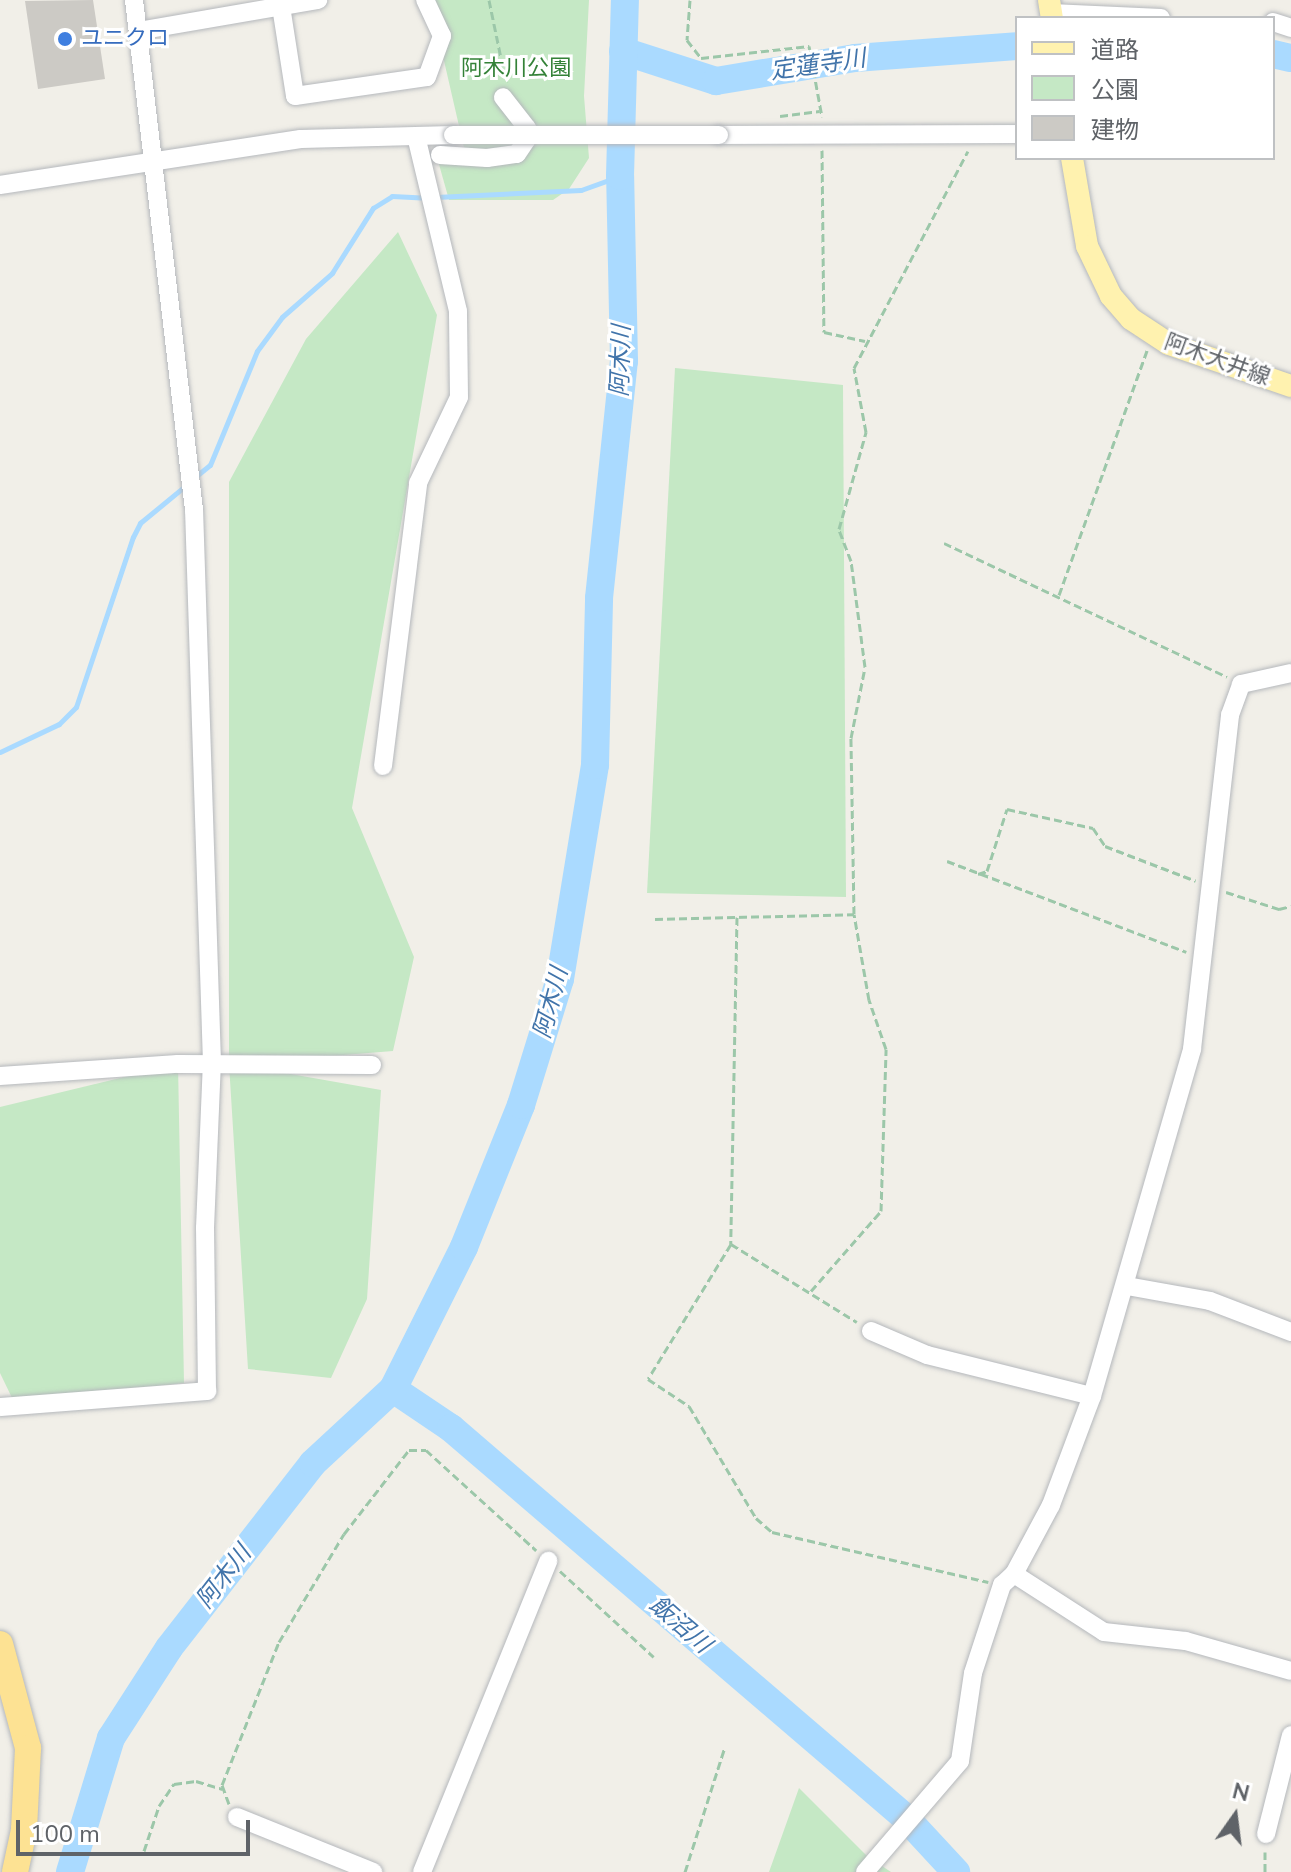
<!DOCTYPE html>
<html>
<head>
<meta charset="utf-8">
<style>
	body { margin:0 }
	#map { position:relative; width:1291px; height:1872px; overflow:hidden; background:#f1efe8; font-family:"Nunito Sans","Noto Sans JP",sans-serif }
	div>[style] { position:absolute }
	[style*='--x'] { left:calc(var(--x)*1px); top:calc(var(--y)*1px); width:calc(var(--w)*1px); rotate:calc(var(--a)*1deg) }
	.green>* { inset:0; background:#c5e8c5 }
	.stream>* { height:5px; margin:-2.5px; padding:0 2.5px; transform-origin:2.5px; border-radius:2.5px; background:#aadaff }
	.river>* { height:28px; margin:-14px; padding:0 14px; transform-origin:14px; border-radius:14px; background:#aadaff }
	.building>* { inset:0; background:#cccac5 }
	.path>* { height:3px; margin-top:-1.5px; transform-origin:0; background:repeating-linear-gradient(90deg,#9cc7a9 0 8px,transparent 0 12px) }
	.roads { filter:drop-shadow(0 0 2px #b5b8bc) drop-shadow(0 0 2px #b5b8bc) }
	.minor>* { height:18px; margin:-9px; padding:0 9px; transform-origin:9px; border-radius:9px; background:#fff }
	.major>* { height:22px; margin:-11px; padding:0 11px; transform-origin:11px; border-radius:11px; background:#fff2af }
	.highway>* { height:26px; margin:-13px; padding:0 13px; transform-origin:13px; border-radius:13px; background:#fde293 }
	.bridges { filter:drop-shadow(0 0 2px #b5b8bc) drop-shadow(0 0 2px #b5b8bc) }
	.minor-bridge>* { height:18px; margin:-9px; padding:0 9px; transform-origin:9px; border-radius:9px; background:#fff }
	.dots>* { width:22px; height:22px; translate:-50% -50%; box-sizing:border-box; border:4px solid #fff; border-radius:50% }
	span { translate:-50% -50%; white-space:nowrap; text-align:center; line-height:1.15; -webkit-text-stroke:6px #fff; paint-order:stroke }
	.shop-label { font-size:22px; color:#366cbe }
	.left { translate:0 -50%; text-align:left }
	.park-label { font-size:22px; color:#348238 }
	.street-label { font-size:22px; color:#5f6368 }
	.water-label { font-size:24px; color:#4174aa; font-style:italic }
	.legend { position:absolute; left:1015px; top:16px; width:260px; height:144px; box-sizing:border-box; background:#fff; border:2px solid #bfc1c3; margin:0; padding:10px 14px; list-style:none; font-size:24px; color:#5f6368 }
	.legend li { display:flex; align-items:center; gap:16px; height:40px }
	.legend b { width:40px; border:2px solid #bfc1c3 }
	.north { position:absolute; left:1195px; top:1776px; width:80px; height:80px; -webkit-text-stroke:6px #fff; paint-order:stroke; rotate:14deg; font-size:22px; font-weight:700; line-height:32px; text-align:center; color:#5f6368 }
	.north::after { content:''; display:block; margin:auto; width:28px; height:36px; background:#5f6368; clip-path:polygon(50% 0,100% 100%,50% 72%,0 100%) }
	.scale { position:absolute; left:16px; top:1820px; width:234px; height:36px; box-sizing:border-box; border:4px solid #5f6368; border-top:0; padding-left:10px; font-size:24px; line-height:28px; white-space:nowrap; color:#5f6368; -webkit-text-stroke:6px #fff; paint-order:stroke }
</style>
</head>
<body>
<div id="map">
	<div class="green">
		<i style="clip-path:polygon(430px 0,589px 0,584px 96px,589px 158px,569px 189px,553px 200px,449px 200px,435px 150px,465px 152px)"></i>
		<i style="clip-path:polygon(398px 232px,437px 315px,352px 808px,414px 957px,393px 1051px,234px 1064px,381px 1090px,367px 1299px,331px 1378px,248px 1369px,229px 1064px,229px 482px,306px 339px)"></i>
		<i style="clip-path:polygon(675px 368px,843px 385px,846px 897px,647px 893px)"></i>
		<i style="clip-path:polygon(178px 1064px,184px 1383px,14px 1402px,0 1373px,0 1107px)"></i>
		<i style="clip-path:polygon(799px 1788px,867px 1856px,891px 1872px,769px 1872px)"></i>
	</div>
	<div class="stream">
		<i style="--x:436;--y:197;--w:145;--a:-2.8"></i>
		<i style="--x:581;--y:190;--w:41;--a:-19.7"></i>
		<i style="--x:195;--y:477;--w:19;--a:-39"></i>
		<i style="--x:210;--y:465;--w:123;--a:-67.6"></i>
		<i style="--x:257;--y:351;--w:42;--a:-53.7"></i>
		<i style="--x:282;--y:317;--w:67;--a:-41.3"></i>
		<i style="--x:332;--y:273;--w:77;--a:-57.8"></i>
		<i style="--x:373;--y:208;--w:22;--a:-32"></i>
		<i style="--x:392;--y:196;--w:34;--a:3"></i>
		<i style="--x:0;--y:752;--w:65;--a:-25.4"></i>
		<i style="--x:59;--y:724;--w:24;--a:-45"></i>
		<i style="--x:76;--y:707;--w:179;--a:-71.5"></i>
		<i style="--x:133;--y:537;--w:16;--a:-63"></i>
		<i style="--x:140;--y:523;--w:58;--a:-39.4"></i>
	</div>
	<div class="river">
		<i style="--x:623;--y:51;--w:98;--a:17.9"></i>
		<i style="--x:716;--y:81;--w:141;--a:-9.4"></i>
		<i style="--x:855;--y:58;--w:162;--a:-4.2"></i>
		<i style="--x:1273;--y:54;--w:18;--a:13"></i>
		<i style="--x:393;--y:1389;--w:70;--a:33.9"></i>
		<i style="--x:451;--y:1428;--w:599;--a:40.6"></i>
		<i style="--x:906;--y:1818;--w:74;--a:47.2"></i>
		<i style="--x:70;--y:1872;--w:140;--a:-73"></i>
		<i style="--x:111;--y:1738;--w:107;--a:-57.2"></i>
		<i style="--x:169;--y:1648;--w:234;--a:-52.1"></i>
		<i style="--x:313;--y:1463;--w:109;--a:-42.8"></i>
		<i style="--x:393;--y:1389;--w:159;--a:-63.4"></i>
		<i style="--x:464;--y:1247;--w:153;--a:-68.1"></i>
		<i style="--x:521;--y:1105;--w:132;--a:-72.8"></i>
		<i style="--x:560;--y:979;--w:217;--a:-80.7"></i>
		<i style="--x:595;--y:765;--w:167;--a:-88.6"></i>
		<i style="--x:599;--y:598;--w:238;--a:-84"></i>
		<i style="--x:624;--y:361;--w:185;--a:-91.2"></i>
		<i style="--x:620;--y:176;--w:176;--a:-88.4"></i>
	</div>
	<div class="building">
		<i style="clip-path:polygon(93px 0,105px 79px,38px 89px,25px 1px)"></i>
	</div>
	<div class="path">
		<i style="--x:489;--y:0;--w:84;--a:78.3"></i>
		<i style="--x:690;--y:0;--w:40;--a:94.3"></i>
		<i style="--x:687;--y:40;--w:23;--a:52"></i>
		<i style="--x:701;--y:58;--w:109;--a:-6.3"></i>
		<i style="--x:809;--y:46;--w:72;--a:79.6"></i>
		<i style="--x:780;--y:116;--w:40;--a:-7.1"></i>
		<i style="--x:822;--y:150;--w:182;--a:89.4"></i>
		<i style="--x:824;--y:332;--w:42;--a:12.4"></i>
		<i style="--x:944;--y:543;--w:313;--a:25.3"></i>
		<i style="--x:1059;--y:595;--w:260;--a:-70.2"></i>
		<i style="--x:947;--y:861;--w:256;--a:20.8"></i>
		<i style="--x:978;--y:874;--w:9;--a:-18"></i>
		<i style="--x:987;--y:871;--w:65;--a:-72.1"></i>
		<i style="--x:1007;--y:809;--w:88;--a:12.5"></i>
		<i style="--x:1093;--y:828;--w:22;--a:56"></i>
		<i style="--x:1105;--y:846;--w:97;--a:21"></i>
		<i style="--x:1226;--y:892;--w:56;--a:17.8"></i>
		<i style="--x:1279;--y:909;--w:12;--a:-14"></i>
		<i style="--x:737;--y:917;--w:327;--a:91.1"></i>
		<i style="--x:731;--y:1244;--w:158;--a:121.6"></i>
		<i style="--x:648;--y:1379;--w:49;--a:33.4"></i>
		<i style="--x:689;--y:1406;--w:131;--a:59.1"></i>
		<i style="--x:756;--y:1518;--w:21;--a:41"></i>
		<i style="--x:772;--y:1532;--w:222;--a:13"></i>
		<i style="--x:655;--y:919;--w:199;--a:-1.4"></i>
		<i style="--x:854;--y:914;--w:176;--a:-91"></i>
		<i style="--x:851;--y:738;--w:72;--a:-78.8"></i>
		<i style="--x:865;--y:667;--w:107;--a:-97.5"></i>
		<i style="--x:851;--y:561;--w:34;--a:-111"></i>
		<i style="--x:839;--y:529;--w:101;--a:-74.4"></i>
		<i style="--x:866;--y:432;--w:65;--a:-100.6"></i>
		<i style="--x:854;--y:368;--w:245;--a:-62.3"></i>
		<i style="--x:731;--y:1244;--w:148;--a:31.8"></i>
		<i style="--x:811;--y:1291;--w:106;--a:-48.8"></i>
		<i style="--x:881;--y:1211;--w:162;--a:-88.2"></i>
		<i style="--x:886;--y:1049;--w:52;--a:-109.1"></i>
		<i style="--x:869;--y:1000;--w:87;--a:-99.9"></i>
		<i style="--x:560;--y:1571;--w:127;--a:42.5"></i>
		<i style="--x:229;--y:1804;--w:20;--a:-110"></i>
		<i style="--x:222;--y:1785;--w:154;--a:-68.3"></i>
		<i style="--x:279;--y:1642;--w:126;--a:-59"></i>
		<i style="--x:344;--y:1534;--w:106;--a:-52.3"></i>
		<i style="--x:409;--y:1450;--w:17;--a:0"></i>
		<i style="--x:426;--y:1450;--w:149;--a:42.3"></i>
		<i style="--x:144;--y:1851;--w:47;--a:-71.6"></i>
		<i style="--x:159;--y:1806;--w:27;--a:-56"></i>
		<i style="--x:174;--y:1784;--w:22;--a:-8"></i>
		<i style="--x:196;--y:1781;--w:28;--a:17"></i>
		<i style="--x:685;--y:1872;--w:131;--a:-72.3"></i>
		<i style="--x:1265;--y:1872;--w:20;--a:-90"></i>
	</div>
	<div class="roads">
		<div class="minor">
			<i style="--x:280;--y:0;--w:97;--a:81.1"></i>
			<i style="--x:295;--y:96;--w:133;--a:-8.2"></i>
			<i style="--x:427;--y:77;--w:44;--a:-69.9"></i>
			<i style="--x:442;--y:36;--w:40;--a:-115"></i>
			<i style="--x:1051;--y:13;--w:110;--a:2.6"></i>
			<i style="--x:1273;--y:22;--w:19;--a:18"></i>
			<i style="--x:138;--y:31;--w:183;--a:-9.8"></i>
			<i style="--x:719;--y:135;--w:298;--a:-0.2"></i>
			<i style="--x:440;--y:155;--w:47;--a:3.7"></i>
			<i style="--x:487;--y:158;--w:30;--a:-8"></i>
			<i style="--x:517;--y:154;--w:18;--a:-56"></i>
			<i style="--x:527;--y:139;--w:11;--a:-90"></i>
			<i style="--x:527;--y:128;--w:39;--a:-128"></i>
			<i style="--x:0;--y:185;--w:304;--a:-8.7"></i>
			<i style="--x:301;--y:139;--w:152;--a:-1.5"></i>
			<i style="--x:383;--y:766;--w:285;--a:-82.9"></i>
			<i style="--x:418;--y:483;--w:95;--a:-64.5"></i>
			<i style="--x:459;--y:397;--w:86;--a:-90.7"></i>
			<i style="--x:458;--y:311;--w:180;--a:-103.5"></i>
			<i style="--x:0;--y:1076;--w:178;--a:-3.9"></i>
			<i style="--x:178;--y:1064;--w:194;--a:0.3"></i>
			<i style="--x:1127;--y:1286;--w:84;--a:10.2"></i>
			<i style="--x:1210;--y:1301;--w:87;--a:20.9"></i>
			<i style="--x:871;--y:1331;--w:61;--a:23.2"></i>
			<i style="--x:927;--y:1355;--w:170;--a:14"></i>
			<i style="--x:0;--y:1407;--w:208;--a:-4.4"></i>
			<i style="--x:207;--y:1391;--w:163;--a:-90.7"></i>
			<i style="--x:205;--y:1228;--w:165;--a:-87.6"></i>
			<i style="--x:212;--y:1063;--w:553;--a:-91.86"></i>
			<i style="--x:194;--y:510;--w:514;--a:-96.71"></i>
			<i style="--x:1014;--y:1574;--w:107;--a:32.8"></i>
			<i style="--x:1104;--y:1632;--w:82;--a:6.3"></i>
			<i style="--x:1186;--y:1641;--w:109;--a:15.9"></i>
			<i style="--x:237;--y:1817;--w:147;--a:22"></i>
			<i style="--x:1266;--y:1834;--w:102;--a:-75.8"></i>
			<i style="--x:422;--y:1872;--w:336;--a:-67.9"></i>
			<i style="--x:865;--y:1872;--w:146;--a:-49.4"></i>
			<i style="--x:960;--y:1761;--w:89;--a:-81.6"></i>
			<i style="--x:973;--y:1673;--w:93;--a:-71.8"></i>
			<i style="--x:1002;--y:1585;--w:16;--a:-43"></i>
			<i style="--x:1014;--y:1574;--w:78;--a:-61.8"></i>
			<i style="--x:1051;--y:1505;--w:116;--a:-69.4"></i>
			<i style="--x:1092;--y:1396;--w:361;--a:-73.9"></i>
			<i style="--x:1192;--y:1049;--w:336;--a:-83.5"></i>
			<i style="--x:1230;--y:715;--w:33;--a:-70"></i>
			<i style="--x:1241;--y:684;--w:51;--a:-12.4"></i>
		</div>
		<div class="major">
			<i style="--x:1049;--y:0;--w:18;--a:81"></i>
			<i style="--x:1072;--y:158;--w:89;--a:80.3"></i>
			<i style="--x:1087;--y:246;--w:55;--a:64.4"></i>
			<i style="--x:1111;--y:296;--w:30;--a:49"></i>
			<i style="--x:1131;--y:319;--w:45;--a:33.3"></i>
			<i style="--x:1169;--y:344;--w:129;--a:19"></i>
		</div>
		<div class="highway">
			<i style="--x:0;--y:1644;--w:108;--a:74.9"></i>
			<i style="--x:28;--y:1748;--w:82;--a:92.8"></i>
			<i style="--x:24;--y:1830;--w:43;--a:102.1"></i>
		</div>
	</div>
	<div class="bridges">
		<div class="minor-bridge">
			<i style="--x:453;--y:135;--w:266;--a:0"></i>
		</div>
	</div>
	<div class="dots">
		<i style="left:65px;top:39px;background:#3f7fe0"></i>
	</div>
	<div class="shop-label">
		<span class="left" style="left:81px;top:39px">ユニクロ</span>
	</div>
	<div class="park-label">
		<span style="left:516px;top:69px">阿木川公園</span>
	</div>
	<div class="street-label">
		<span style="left:1217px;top:360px;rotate:20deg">阿木大井線</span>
	</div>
	<div class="water-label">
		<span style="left:818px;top:65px;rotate:-8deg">定蓮寺川</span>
		<span style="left:621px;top:361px;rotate:-88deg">阿木川</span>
		<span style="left:551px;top:1003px;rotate:-75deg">阿木川</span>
		<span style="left:224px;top:1577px;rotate:-52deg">阿木川</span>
		<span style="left:680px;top:1625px;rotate:41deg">飯沼川</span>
	</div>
	<ul class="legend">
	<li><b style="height:10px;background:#fff2af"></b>道路</li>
	<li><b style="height:22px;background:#c5e8c5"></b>公園</li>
	<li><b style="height:22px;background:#cccac5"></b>建物</li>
	</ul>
	<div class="north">N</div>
	<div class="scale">100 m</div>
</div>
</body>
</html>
